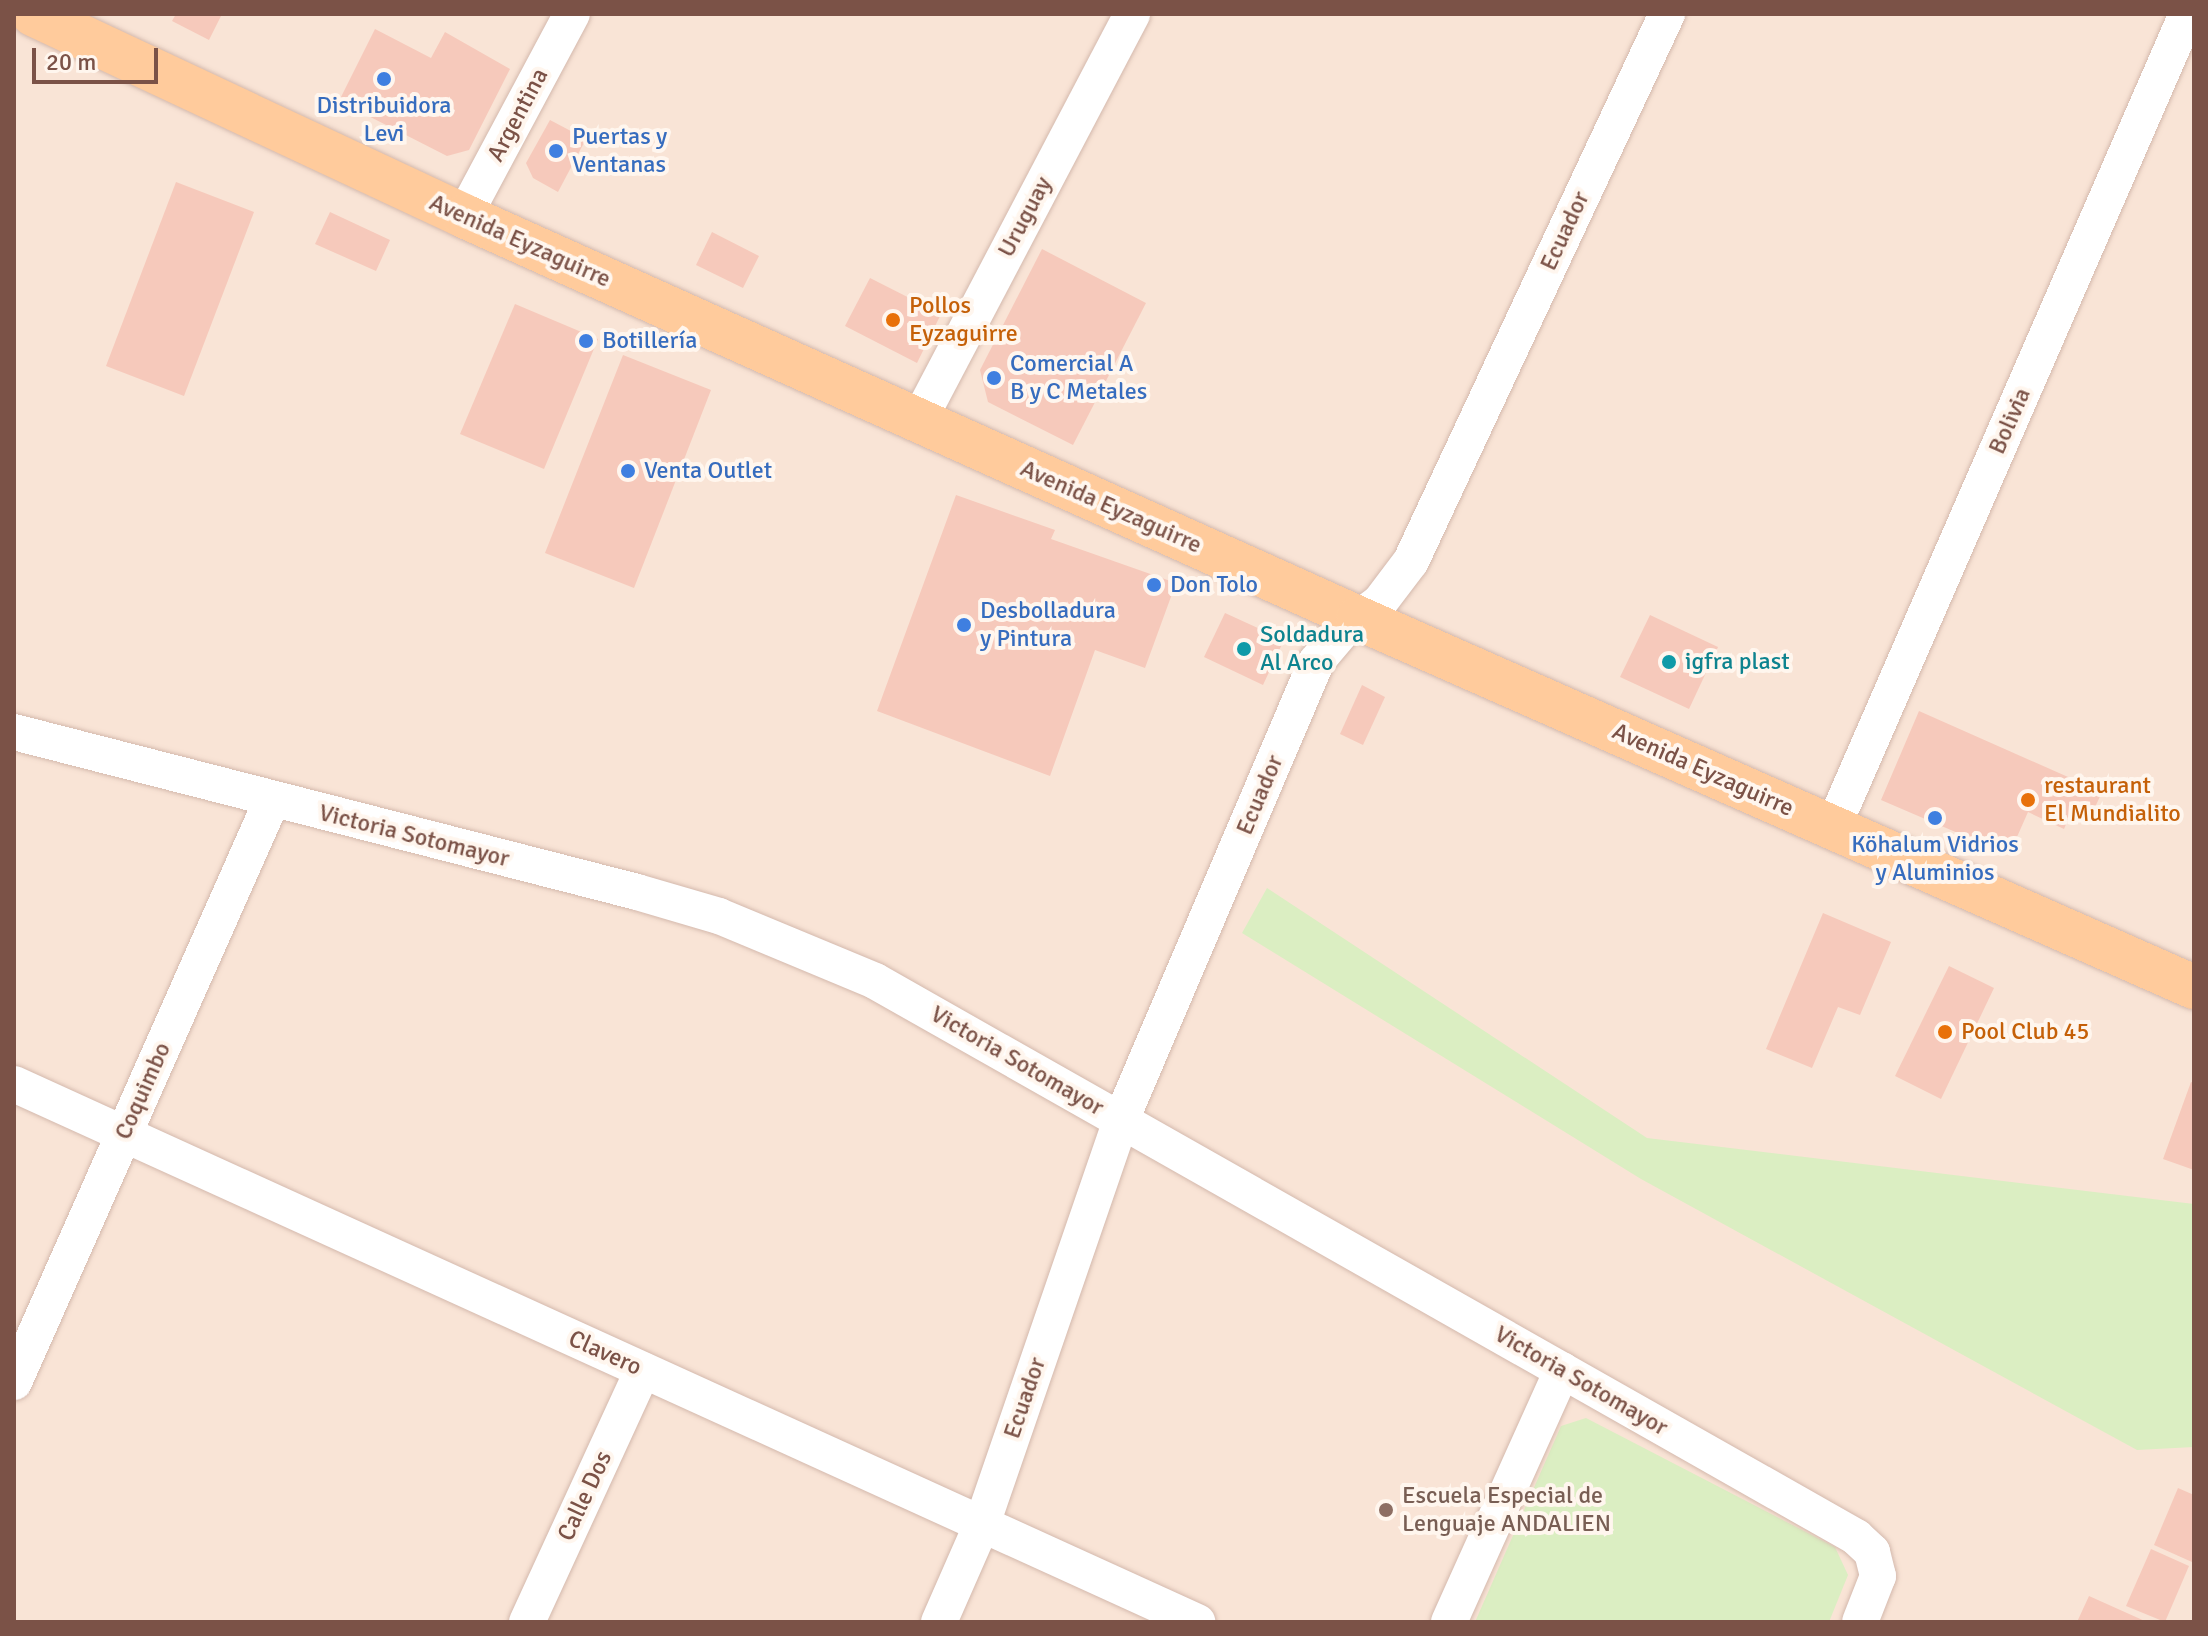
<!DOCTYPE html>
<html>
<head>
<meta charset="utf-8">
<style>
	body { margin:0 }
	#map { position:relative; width:2208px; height:1636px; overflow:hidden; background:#fef1e6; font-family:Signika,sans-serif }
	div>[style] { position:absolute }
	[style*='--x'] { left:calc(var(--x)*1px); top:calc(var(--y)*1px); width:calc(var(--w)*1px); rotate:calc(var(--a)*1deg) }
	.residential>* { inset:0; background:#f9e4d6 }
	.green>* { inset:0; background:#dbeec2 }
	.building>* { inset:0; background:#f6c9bb }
	.roads { filter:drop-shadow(0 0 2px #d4b9ad) drop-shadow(0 0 2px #d4b9ad) }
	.minor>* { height:36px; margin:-18px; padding:0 18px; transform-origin:18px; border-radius:18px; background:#fff }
	.primary>* { height:44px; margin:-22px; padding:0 22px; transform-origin:22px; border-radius:22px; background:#ffcb9c }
	.dots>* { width:22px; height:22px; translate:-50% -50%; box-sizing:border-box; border:4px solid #fff6ee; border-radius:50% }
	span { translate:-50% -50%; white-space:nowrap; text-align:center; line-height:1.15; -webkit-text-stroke:8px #fff6ee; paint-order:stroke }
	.shop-label { font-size:24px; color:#366cbe }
	.left { translate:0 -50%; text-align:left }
	.street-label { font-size:24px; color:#7b5247 }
	.food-label { font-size:24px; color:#c56008 }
	.culture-label { font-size:24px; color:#0d838f }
	.education-label { font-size:24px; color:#785e54 }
	.frame { position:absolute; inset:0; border:16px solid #7b5247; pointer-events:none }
	.scale { position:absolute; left:32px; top:48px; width:126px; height:36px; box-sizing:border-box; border:4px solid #7b5247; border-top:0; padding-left:10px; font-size:24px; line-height:28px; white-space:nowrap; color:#7b5247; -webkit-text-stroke:6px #fff6ee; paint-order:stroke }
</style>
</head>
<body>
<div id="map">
	<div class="residential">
		<i style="clip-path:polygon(14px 14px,2194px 14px,2194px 1622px,14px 1622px)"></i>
	</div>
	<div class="green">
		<i style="clip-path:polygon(1267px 888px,1647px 1138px,2194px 1204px,2194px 1447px,2137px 1450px,1641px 1179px,1242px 933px)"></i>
		<i style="clip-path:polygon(1586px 1418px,1835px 1547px,1848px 1575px,1829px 1622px,1475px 1622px,1561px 1426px)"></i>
	</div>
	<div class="building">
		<i style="clip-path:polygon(176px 14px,222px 14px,209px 40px,172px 21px)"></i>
		<i style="clip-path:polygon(375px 29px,431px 58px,445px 32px,510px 69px,469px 150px,447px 156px,339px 101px)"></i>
		<i style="clip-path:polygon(550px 120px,586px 139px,558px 192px,533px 178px,526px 163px)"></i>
		<i style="clip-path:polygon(176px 182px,254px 212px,184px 396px,106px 366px)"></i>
		<i style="clip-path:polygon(330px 212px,390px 240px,376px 271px,315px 244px)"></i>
		<i style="clip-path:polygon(712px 232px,759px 256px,743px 288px,696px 265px)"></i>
		<i style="clip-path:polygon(1042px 249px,1146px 303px,1073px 445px,988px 402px,980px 370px)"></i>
		<i style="clip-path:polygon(870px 278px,941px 314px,917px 363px,845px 326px)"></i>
		<i style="clip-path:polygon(515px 304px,598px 339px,544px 469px,460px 434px)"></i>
		<i style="clip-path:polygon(623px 355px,711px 390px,634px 588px,545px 553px)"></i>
		<i style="clip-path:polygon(956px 495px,1055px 530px,1051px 539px,1176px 583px,1145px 668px,1095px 650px,1050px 776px,877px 711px)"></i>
		<i style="clip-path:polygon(1225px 613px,1284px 640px,1263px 685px,1204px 657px)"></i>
		<i style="clip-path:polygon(1650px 615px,1718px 647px,1689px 709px,1620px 677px)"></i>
		<i style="clip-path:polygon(1362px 685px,1385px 697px,1363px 745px,1340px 734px)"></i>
		<i style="clip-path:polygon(1919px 711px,2102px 792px,2091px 816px,2073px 808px,2064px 829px,2028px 812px,2009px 855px,1881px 800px)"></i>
		<i style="clip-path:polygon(1823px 913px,1891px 942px,1860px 1015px,1838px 1007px,1812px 1068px,1766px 1049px)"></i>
		<i style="clip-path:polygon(1949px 966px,1994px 988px,1941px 1099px,1895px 1076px)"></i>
		<i style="clip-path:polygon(2191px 1082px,2194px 1083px,2194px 1170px,2163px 1159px)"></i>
		<i style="clip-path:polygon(2178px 1488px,2194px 1495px,2192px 1562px,2154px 1545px)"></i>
		<i style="clip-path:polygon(2151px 1549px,2189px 1566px,2165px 1622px,2126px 1606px)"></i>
		<i style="clip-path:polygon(2089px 1596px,2147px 1622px,2077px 1622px)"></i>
	</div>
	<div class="roads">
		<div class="minor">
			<i style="--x:464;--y:216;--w:229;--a:-61.9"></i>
			<i style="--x:919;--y:420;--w:458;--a:-62.3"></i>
			<i style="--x:14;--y:732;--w:643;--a:14.4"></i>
			<i style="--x:637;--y:892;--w:85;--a:16.3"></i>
			<i style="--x:719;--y:916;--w:169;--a:22.6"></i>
			<i style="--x:875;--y:981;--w:1128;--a:29.54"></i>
			<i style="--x:1856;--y:1537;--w:22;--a:43"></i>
			<i style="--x:1872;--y:1552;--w:25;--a:76"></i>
			<i style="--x:1878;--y:1576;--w:49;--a:111.4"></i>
			<i style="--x:1833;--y:827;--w:887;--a:-66.47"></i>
			<i style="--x:14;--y:1084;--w:1300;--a:24.45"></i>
			<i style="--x:14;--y:1382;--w:637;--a:-66.09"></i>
			<i style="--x:527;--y:1622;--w:277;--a:-65.3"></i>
			<i style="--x:939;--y:1622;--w:107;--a:-66.3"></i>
			<i style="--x:982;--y:1524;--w:427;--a:-71"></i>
			<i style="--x:1121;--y:1120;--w:498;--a:-66.9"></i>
			<i style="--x:1316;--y:662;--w:42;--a:-49.8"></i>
			<i style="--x:1343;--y:630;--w:46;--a:-37.1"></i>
			<i style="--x:1380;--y:602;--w:51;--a:-52.9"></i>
			<i style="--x:1411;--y:561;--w:604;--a:-64.92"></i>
			<i style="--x:1449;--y:1622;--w:276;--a:-65.8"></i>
		</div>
		<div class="primary">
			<i style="--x:33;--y:14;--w:476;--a:25.1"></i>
			<i style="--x:464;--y:216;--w:980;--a:24.21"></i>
			<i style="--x:1358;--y:618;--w:914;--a:23.82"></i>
		</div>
	</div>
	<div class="dots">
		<i style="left:384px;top:79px;background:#3f7fe0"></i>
		<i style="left:556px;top:151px;background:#3f7fe0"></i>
		<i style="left:893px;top:320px;background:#e8710a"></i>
		<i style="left:586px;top:341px;background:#3f7fe0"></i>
		<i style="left:994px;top:378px;background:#3f7fe0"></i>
		<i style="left:628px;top:471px;background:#3f7fe0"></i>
		<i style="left:1154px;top:585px;background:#3f7fe0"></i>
		<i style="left:964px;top:625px;background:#3f7fe0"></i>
		<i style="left:1244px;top:649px;background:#0f9aa8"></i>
		<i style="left:1669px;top:662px;background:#0f9aa8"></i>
		<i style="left:2028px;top:800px;background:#e8710a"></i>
		<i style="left:1935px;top:818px;background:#3f7fe0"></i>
		<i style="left:1945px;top:1032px;background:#e8710a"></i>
		<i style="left:1386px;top:1510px;background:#8d6e63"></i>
	</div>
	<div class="shop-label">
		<span style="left:384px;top:120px">Distribuidora<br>Levi</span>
		<span class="left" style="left:572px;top:151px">Puertas y<br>Ventanas</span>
		<span class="left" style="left:602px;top:341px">Botillería</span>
		<span class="left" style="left:1010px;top:378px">Comercial A<br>B y C Metales</span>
		<span class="left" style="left:644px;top:471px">Venta Outlet</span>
		<span class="left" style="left:1170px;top:585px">Don Tolo</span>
		<span class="left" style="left:980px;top:625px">Desbolladura<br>y Pintura</span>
		<span style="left:1935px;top:859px">Köhalum Vidrios<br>y Aluminios</span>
	</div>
	<div class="street-label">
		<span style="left:518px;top:115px;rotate:-62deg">Argentina</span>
		<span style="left:1025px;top:217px;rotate:-62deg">Uruguay</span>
		<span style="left:1565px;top:231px;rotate:-65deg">Ecuador</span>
		<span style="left:520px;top:241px;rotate:24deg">Avenida Eyzaguirre</span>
		<span style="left:2010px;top:421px;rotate:-66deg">Bolivia</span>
		<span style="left:1111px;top:507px;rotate:24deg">Avenida Eyzaguirre</span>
		<span style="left:1703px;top:770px;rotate:24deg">Avenida Eyzaguirre</span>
		<span style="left:1260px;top:795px;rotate:-67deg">Ecuador</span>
		<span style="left:414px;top:836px;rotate:14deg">Victoria Sotomayor</span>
		<span style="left:1017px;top:1061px;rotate:30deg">Victoria Sotomayor</span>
		<span style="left:143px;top:1091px;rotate:-66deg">Coquimbo</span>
		<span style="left:605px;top:1353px;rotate:24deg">Clavero</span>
		<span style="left:1581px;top:1381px;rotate:30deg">Victoria Sotomayor</span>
		<span style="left:1025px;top:1398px;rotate:-71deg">Ecuador</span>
		<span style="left:585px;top:1496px;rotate:-65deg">Calle Dos</span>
	</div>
	<div class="food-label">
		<span class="left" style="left:909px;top:320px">Pollos<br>Eyzaguirre</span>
		<span class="left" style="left:2044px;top:800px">restaurant<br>El Mundialito</span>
		<span class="left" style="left:1961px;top:1032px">Pool Club 45</span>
	</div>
	<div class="culture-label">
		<span class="left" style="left:1260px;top:649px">Soldadura<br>Al Arco</span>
		<span class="left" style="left:1685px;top:662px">igfra plast</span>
	</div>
	<div class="education-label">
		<span class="left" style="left:1402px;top:1510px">Escuela Especial de<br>Lenguaje ANDALIEN</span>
	</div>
	<div class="frame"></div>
	<div class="scale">20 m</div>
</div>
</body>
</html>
